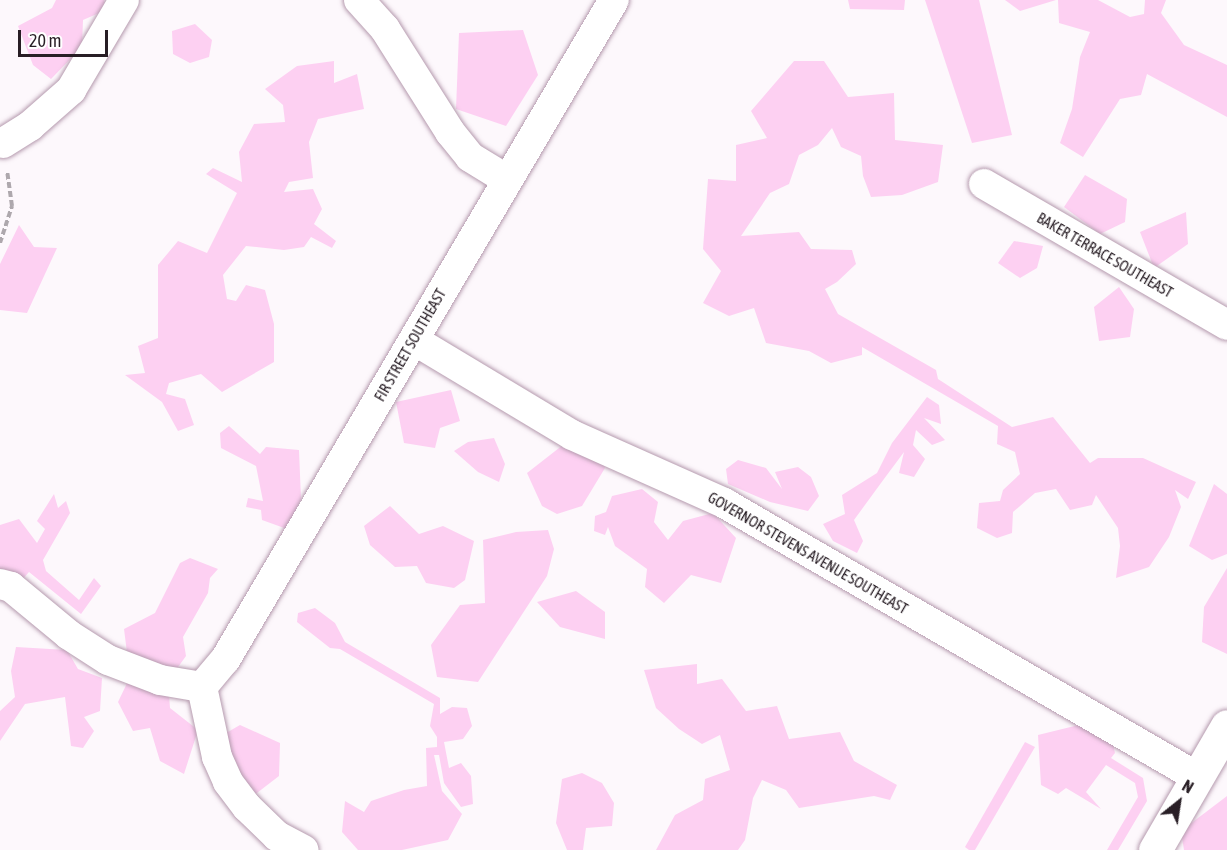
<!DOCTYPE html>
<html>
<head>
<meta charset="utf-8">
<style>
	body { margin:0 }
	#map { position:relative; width:1227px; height:850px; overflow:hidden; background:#fdf8fc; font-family:"Asap Condensed",sans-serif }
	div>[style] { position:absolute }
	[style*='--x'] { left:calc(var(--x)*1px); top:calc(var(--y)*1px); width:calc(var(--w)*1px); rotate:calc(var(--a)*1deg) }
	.green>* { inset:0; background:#fdd0f2 }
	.path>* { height:4px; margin-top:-2px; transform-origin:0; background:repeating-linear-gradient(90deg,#aea8ad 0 6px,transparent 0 9px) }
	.roads { filter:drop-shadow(0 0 2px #b59aae) drop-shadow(0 0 2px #b59aae) }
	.street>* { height:30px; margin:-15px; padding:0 15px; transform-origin:15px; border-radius:15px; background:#fff }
	.secondary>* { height:33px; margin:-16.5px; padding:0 16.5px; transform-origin:16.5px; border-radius:16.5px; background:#fff }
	span { translate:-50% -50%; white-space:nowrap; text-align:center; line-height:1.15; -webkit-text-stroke:5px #fff; paint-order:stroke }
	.street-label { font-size:15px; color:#281e25 }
	.north { position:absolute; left:1149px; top:772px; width:60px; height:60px; -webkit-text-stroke:4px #fff; paint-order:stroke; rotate:30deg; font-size:16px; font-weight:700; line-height:24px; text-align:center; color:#281e25 }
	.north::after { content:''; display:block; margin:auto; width:21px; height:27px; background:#281e25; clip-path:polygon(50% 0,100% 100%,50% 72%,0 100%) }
	.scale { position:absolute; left:18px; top:30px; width:90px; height:27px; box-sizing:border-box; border:3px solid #281e25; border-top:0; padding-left:8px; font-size:18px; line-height:21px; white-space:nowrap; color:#281e25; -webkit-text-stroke:4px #fff; paint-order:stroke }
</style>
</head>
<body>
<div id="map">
	<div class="green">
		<i style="clip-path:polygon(56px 0,104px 0,106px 10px,83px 20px,82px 47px,51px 79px,33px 65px,18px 26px,52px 8px)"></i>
		<i style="clip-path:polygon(848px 0,905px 0,904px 10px,850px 9px)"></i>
		<i style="clip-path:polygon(925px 0,979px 0,1012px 135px,972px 143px)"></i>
		<i style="clip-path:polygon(1005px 0,1056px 0,1020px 11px)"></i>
		<i style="clip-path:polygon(1058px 0,1098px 0,1130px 17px,1144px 14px,1145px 0,1166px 0,1161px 13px,1184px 45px,1227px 65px,1227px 117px,1147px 74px,1141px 95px,1120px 99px,1083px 157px,1060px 143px,1072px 109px,1080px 57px,1090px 32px,1059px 23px)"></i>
		<i style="clip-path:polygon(195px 24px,212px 40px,209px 57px,190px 63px,173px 54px,172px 31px)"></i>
		<i style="clip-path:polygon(523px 30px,538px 75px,506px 126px,456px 109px,459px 33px)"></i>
		<i style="clip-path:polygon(334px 61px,334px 83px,357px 74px,364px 109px,318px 119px,309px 142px,313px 178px,289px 182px,284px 192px,313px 189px,322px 209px,314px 224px,336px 241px,332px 248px,311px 237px,304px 247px,284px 250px,246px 246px,223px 275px,227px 299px,236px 301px,246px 285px,265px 290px,274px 324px,274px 362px,222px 392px,201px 374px,169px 383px,166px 394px,185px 399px,194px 425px,178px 431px,162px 402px,125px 375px,145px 373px,138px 346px,158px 338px,158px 265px,178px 241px,207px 253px,237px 193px,206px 174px,213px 168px,242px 182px,239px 152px,254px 124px,285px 122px,283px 105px,265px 89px,297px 66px)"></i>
		<i style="clip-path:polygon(794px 61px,824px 61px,848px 97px,894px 93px,895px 140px,943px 145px,938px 182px,902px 195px,871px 197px,863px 176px,861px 156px,841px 147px,832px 128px,818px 145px,799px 155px,789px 184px,770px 193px,741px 236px,799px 232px,811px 249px,852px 250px,856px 264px,837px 282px,825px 289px,838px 314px,936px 370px,938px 379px,1012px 427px,1053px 417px,1090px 463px,1098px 458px,1143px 458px,1196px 482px,1188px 499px,1175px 490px,1181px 507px,1169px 537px,1149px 567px,1116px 578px,1120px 546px,1118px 528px,1096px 495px,1092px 505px,1070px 510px,1056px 489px,1035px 493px,1013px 512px,1012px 533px,997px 538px,977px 528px,979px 503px,1000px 501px,1003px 490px,1020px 474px,1015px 452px,997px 444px,998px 426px,862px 347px,862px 355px,831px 363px,809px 351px,766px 343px,754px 308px,729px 316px,703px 303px,721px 271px,703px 249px,708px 179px,736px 181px,736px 145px,767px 138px,751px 111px)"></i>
		<i style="clip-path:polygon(1085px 175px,1127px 199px,1125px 222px,1100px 234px,1064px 207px)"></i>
		<i style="clip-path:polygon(1186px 212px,1188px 244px,1154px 268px,1140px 232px)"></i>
		<i style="clip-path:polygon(19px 225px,34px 247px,57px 248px,27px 313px,0 310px,0 264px)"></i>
		<i style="clip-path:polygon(1014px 241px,1043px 246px,1037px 268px,1020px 278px,998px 263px)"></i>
		<i style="clip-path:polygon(1119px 287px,1134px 309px,1130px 337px,1099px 341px,1094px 307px)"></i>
		<i style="clip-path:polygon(451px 390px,460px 421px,440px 428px,435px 448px,404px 443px,396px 402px)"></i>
		<i style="clip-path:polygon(927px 397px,939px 405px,941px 424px,924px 418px,945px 440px,932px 445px,916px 430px,913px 445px,925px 459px,914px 477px,899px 473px,904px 452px,881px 483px,854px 520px,863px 541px,857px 553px,833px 541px,823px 524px,845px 514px,842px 495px,877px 473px,892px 443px)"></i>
		<i style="clip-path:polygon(229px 426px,260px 454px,266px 447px,299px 450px,301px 499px,287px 529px,262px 520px,261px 510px,246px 507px,248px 498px,263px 501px,256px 466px,221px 448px,220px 433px)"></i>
		<i style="clip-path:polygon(494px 438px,505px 464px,499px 482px,478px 472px,454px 451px,468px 442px)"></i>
		<i style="clip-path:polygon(568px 441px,600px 451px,605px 468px,582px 506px,557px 514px,542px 506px,527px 473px)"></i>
		<i style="clip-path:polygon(738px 460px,766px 468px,782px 489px,775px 472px,798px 467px,811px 477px,819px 496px,808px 511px,770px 502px,728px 484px,726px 469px)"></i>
		<i style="clip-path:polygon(1214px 484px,1227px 494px,1227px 554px,1212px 560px,1189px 546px)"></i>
		<i style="clip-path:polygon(642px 489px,658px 502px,654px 522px,668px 540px,683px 521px,713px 513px,736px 538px,721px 583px,691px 575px,664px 603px,645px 587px,647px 569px,615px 546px,608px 527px,605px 535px,594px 531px,595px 516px,606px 512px,612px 496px)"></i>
		<i style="clip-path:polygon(54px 494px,58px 508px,66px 501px,70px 513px,43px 560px,46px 571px,79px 600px,94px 578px,101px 586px,81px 614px,29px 572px,18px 584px,0 589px,0 525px,19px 519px,37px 543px,45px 529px,37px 521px)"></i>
		<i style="clip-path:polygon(390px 506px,419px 534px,443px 526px,474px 541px,465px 580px,454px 588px,426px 583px,417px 566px,395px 567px,370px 545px,364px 526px)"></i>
		<i style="clip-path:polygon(548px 530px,554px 549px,547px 576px,478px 682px,437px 677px,431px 645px,460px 605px,485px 603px,483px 540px,516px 532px)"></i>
		<i style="clip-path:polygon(190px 558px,218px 569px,210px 578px,208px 593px,183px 637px,186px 656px,168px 681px,170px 708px,198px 730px,184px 774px,160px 761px,150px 728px,133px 731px,118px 702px,130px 677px,124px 629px,155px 613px,180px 563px)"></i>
		<i style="clip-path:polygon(1227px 568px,1227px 654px,1202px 642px,1204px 607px)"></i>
		<i style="clip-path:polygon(576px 591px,605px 612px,605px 639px,560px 627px,537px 602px)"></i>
		<i style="clip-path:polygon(315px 608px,335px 623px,345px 642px,440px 698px,440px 714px,452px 707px,467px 708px,472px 726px,463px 739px,444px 742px,449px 768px,461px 763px,471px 776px,473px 804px,461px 807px,444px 783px,439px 755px,434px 755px,442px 791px,462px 814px,448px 840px,402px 850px,358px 850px,342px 832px,345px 801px,364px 812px,371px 801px,404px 790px,427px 786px,426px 748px,437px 747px,437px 737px,430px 726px,434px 704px,340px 649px,330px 648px,297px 622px,298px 613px)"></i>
		<i style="clip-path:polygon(16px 647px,67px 650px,78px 669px,102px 678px,100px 711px,84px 717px,94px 731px,83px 748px,71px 746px,65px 697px,25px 704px,0 741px,0 711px,15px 697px,11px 671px)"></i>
		<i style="clip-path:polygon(697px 664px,697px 684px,722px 679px,746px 711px,777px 706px,789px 739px,840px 732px,854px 761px,897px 785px,890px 800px,874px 796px,799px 808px,786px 790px,762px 780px,753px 798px,745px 840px,738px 850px,656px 850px,675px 815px,703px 800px,705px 779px,730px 770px,720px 735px,702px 744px,679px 729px,656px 708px,644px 670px)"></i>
		<i style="clip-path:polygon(1107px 718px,1115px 753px,1111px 758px,1143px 778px,1147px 801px,1118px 850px,1107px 850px,1138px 797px,1135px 783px,1106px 765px,1086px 792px,1101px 809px,1066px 788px,1058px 794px,1041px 785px,1038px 735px)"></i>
		<i style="clip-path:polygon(240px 725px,280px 743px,279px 776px,249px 799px,207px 744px)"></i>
		<i style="clip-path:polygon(1025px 742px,1035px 747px,975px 850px,969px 850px,965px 847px)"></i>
		<i style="clip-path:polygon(582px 773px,602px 783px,614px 803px,612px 826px,586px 828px,583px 850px,567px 850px,556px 823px,562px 779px)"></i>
		<i style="clip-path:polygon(1227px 796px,1227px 850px,1184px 850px,1181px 831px)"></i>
	</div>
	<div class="path">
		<i style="--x:0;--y:243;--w:39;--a:-72"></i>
		<i style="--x:12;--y:206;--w:35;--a:-98"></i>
	</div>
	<div class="roads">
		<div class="street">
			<i style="--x:359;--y:0;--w:39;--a:48"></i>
			<i style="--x:385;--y:29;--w:122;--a:57.7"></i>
			<i style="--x:450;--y:132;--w:32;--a:51"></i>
			<i style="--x:470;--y:157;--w:42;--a:31.4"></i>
			<i style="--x:3;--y:143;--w:32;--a:-32"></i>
			<i style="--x:30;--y:126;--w:55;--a:-41.3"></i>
			<i style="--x:71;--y:90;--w:104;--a:-59.5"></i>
			<i style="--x:984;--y:184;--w:281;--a:30.1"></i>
			<i style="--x:414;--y:340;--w:184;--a:31"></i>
			<i style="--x:572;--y:435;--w:167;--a:24.1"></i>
			<i style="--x:724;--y:503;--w:547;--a:30.08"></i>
			<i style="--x:0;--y:584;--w:11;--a:15"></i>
			<i style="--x:11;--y:587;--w:75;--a:39.6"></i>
			<i style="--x:69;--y:635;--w:46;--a:32.7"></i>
			<i style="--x:108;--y:660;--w:56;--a:21"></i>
			<i style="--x:160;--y:680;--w:43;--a:9.5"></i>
			<i style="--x:202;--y:687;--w:72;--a:77.9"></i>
			<i style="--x:217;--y:757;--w:27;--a:66"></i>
			<i style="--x:228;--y:782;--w:31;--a:53"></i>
			<i style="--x:247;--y:807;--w:42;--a:44"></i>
			<i style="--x:277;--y:836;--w:30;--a:28"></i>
			<i style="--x:202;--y:687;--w:35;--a:-50"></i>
			<i style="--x:225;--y:660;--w:766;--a:-59.49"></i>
		</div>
		<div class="secondary">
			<i style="--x:1155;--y:850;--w:143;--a:-59.9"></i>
		</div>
	</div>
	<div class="street-label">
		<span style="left:1105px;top:255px;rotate:30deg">BAKER TERRACE SOUTHEAST</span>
		<span style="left:410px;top:345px;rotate:-60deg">FIR STREET SOUTHEAST</span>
		<span style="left:808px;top:553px;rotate:30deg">GOVERNOR STEVENS AVENUE SOUTHEAST</span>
	</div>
	<div class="north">N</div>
	<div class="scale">20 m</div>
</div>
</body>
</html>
